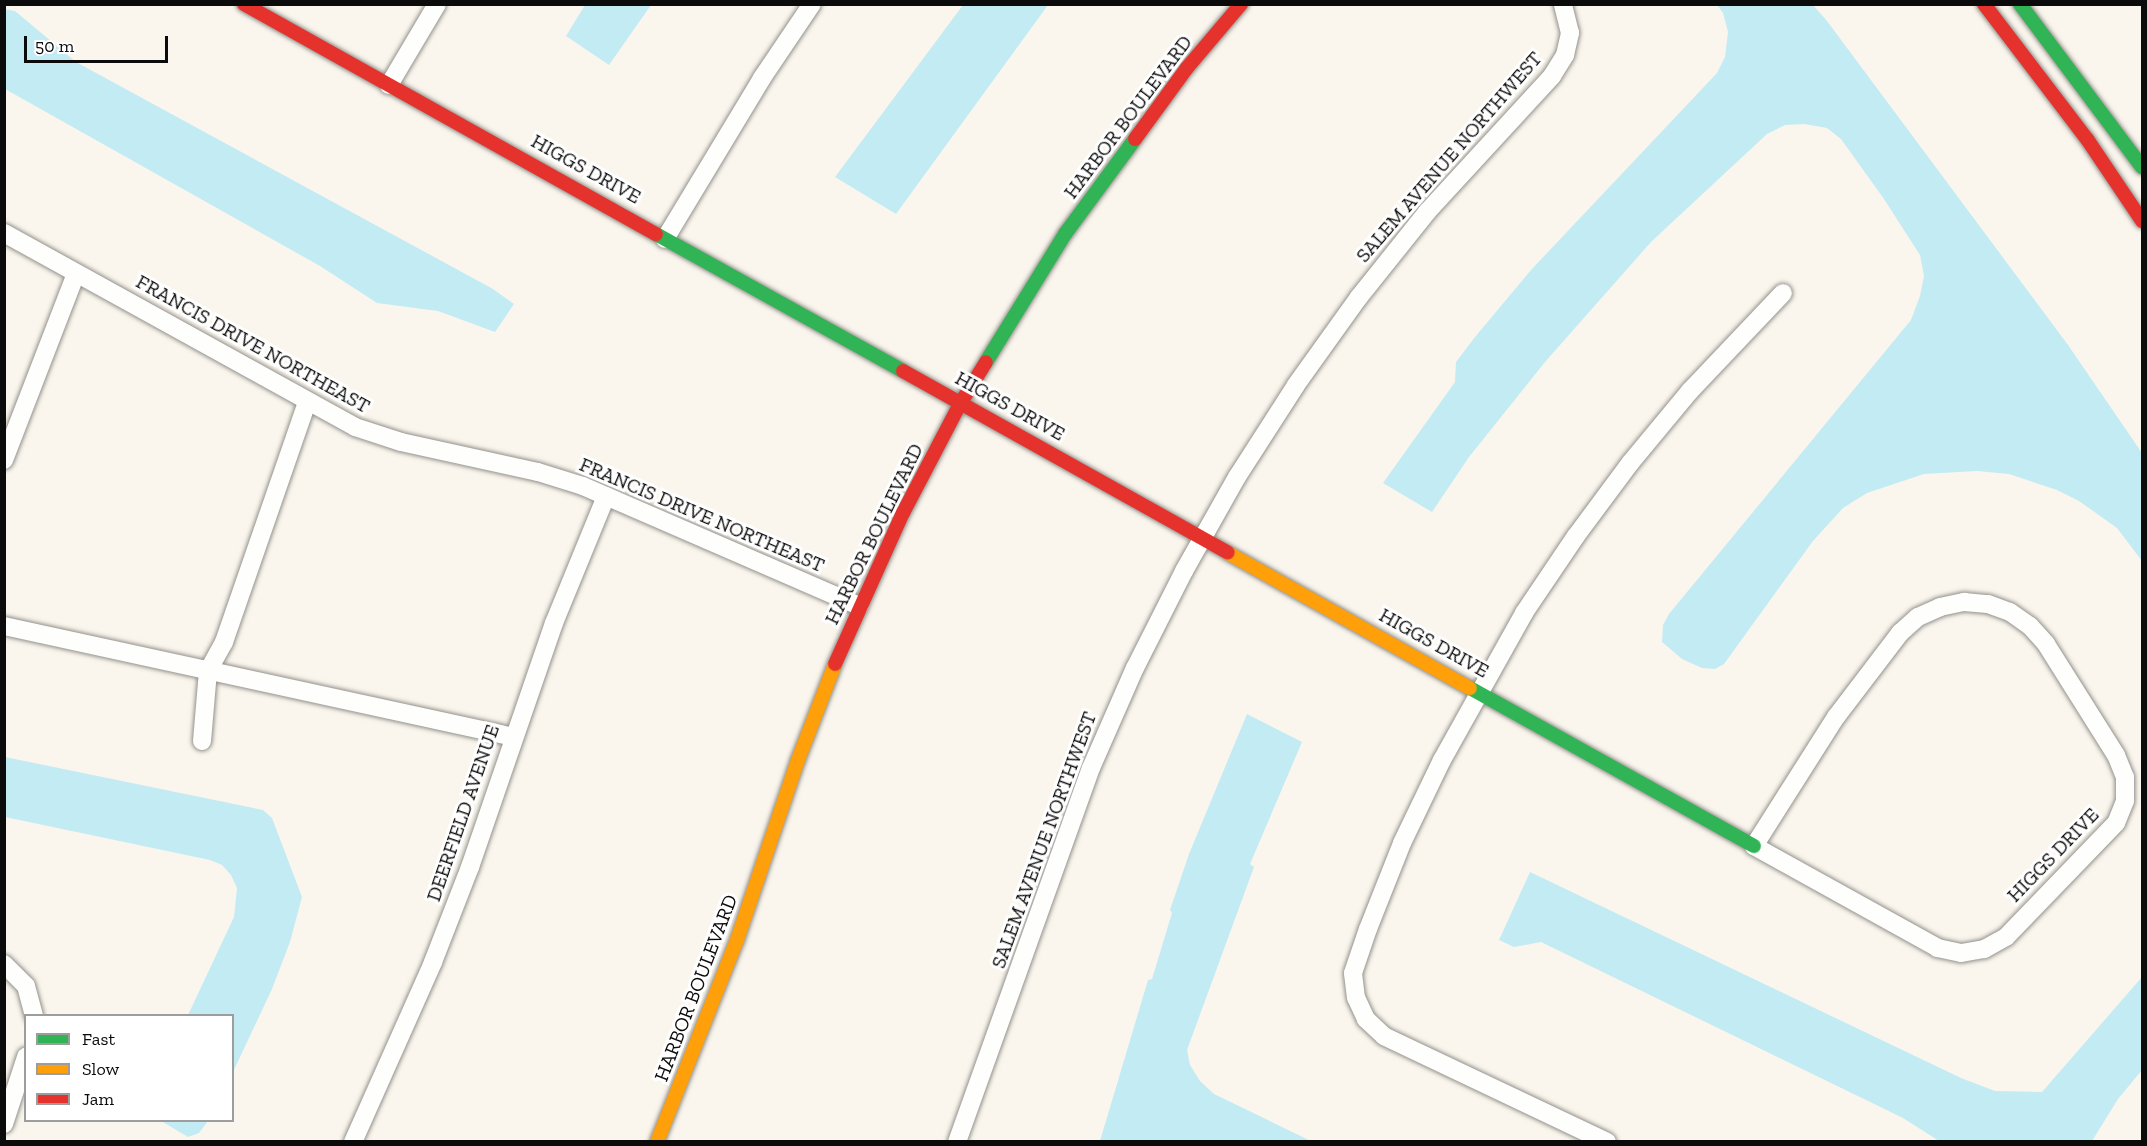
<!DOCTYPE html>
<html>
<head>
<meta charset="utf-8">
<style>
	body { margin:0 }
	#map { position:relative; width:2147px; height:1146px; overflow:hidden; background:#faf6ed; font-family:"Zilla Slab",serif }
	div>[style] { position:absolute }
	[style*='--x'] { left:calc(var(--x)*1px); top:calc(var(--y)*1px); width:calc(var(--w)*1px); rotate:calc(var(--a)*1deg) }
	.water>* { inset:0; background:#c3ebf4 }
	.roads { filter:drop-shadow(0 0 2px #93918d) drop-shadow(0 0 2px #93918d) }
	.street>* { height:18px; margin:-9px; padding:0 9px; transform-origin:9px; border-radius:9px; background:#fefefc }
	.fast>* { height:14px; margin:-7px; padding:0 7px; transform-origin:7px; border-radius:7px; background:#30b455 }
	.slow>* { height:14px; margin:-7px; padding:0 7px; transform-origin:7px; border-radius:7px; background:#ff9f0a }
	.jam>* { height:14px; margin:-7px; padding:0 7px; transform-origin:7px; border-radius:7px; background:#e5322d }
	span { translate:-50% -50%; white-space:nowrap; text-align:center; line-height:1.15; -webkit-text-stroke:6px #fff; paint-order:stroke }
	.street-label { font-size:20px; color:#0b0b0b }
	.frame { position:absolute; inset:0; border:6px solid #0b0b0b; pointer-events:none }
	.legend { position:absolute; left:24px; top:1014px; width:210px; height:108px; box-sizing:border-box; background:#fff; border:2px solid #9d9d9d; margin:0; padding:8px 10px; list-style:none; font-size:18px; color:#0b0b0b }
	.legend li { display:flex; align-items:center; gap:12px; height:30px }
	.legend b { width:30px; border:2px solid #9d9d9d }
	.scale { position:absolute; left:24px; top:36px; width:144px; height:27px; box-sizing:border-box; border:3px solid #0b0b0b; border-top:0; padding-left:8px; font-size:18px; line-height:21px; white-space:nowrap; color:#0b0b0b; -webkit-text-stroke:4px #fff; paint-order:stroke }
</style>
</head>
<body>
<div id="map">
	<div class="water">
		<i style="clip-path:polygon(585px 5px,585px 4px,651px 5px,609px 65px,566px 36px)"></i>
		<i style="clip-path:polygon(963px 5px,1048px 5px,896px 214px,835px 177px)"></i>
		<i style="clip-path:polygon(1717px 5px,1813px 5px,1827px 21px,2068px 345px,2142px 453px,2142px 561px,2117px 528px,2079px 501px,2057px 490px,2009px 474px,1977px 471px,1924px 474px,1867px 493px,1843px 508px,1813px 541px,1724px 664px,1715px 669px,1702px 668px,1682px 659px,1662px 642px,1663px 625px,1669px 614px,1911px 320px,1920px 296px,1924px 276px,1920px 255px,1884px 199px,1841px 139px,1827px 128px,1804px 124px,1785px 125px,1767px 134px,1651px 242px,1545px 362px,1469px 457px,1432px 512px,1383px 483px,1455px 382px,1456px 362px,1475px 337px,1531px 270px,1717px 73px,1725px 57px,1728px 32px,1723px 13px)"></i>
		<i style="clip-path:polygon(4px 9px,15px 11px,76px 62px,493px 289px,514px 304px,495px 332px,438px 311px,377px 303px,320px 266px,5px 89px)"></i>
		<i style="clip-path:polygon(1247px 714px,1302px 742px,1250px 864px,1254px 867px,1187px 1050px,1190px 1065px,1200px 1081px,1214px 1094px,1311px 1141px,1100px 1141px,1148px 980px,1152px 979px,1172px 913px,1170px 910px,1189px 854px)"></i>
		<i style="clip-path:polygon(5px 757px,263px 810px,272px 818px,302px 897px,290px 942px,272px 989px,233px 1072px,232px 1016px,188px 1015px,234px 917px,237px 888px,231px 875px,222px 865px,210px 860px,5px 817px)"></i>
		<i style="clip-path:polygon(1530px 872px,1961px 1078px,1995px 1091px,2042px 1092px,2142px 977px,2142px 1070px,2118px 1099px,2092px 1141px,1939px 1141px,1903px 1118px,1541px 942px,1514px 947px,1499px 940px)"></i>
		<i style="clip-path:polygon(161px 1121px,208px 1121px,199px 1133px,188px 1137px)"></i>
	</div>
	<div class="roads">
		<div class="street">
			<i style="--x:389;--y:85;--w:94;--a:-59.3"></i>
			<i style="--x:4;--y:233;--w:401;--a:28.9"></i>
			<i style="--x:355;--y:427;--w:48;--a:18.1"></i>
			<i style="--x:401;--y:442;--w:140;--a:12.4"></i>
			<i style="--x:538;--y:472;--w:47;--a:17.3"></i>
			<i style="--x:583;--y:486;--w:301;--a:23.5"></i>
			<i style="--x:665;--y:239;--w:188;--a:-58.9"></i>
			<i style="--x:762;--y:78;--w:89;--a:-56"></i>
			<i style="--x:4;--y:460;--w:200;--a:-68.9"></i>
			<i style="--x:1964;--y:602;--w:24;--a:5"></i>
			<i style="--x:1988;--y:604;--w:23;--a:20"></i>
			<i style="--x:2010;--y:612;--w:24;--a:35"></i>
			<i style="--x:2030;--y:626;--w:24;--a:48"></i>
			<i style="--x:2046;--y:644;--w:131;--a:57.8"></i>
			<i style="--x:2116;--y:755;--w:24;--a:68"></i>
			<i style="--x:2125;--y:777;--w:24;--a:90"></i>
			<i style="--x:2125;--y:801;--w:24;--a:112"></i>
			<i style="--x:2116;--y:823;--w:158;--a:134"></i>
			<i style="--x:2006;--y:937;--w:25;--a:151"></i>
			<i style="--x:1984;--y:949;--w:23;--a:170"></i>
			<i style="--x:1961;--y:953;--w:24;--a:-168"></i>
			<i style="--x:1938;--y:948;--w:210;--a:-151"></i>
			<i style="--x:1754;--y:846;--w:153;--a:-57.6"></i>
			<i style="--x:1836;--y:717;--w:106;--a:-52.7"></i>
			<i style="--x:1900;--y:633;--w:24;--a:-42"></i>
			<i style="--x:1918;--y:617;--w:24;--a:-24"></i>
			<i style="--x:1940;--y:607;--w:25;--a:-12"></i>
			<i style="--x:4;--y:626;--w:522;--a:12.28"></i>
			<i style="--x:202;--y:741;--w:70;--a:-85.1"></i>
			<i style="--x:208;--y:671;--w:33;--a:-61"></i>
			<i style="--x:224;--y:642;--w:254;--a:-70.9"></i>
			<i style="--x:4;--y:964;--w:31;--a:45"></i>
			<i style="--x:26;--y:986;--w:31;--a:75"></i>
			<i style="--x:4;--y:1124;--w:71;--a:-71.8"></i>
			<i style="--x:353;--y:1142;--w:197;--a:-66"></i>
			<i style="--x:433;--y:962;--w:102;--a:-68.7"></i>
			<i style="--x:470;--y:867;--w:258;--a:-71"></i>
			<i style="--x:554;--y:623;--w:137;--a:-67.7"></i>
			<i style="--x:957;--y:1142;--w:397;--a:-70.3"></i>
			<i style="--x:1091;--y:768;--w:109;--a:-66.3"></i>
			<i style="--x:1135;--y:668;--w:109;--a:-63.2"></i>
			<i style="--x:1184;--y:571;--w:108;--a:-60.6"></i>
			<i style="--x:1237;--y:477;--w:109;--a:-57.3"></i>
			<i style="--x:1296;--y:385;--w:108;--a:-54.4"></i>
			<i style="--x:1359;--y:297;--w:109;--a:-51.3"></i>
			<i style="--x:1427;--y:212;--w:185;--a:-47.4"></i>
			<i style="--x:1552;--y:76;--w:25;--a:-58"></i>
			<i style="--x:1565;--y:55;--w:23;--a:-77"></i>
			<i style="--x:1570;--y:33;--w:30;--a:-104"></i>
			<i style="--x:1607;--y:1142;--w:247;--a:-154.6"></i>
			<i style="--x:1384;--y:1036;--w:25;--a:-137"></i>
			<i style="--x:1366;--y:1019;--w:23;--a:-115"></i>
			<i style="--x:1356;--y:998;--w:25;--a:-97"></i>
			<i style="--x:1353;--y:973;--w:46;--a:-71.2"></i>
			<i style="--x:1368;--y:929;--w:92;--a:-68.4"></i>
			<i style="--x:1402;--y:843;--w:92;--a:-64.3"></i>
			<i style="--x:1442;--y:760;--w:168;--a:-60.8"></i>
			<i style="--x:1524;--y:613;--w:93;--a:-56"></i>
			<i style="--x:1576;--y:536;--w:92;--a:-53.4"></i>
			<i style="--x:1631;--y:462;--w:92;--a:-50.3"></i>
			<i style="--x:1690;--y:391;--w:135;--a:-46.5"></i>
		</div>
		<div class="fast">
			<i style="--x:2020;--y:4;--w:204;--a:53.2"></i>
			<i style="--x:656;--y:234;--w:282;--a:29"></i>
			<i style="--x:986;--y:362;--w:150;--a:-58.3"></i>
			<i style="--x:1065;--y:234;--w:118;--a:-53.6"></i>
			<i style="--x:1470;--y:688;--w:325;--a:29.1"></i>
		</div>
		<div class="slow">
			<i style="--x:1228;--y:553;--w:277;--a:29.2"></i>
			<i style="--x:657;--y:1142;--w:217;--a:-68.4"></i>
			<i style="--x:737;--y:940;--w:190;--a:-71.3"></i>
			<i style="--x:798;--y:760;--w:103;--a:-68.9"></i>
		</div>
		<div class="jam">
			<i style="--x:244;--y:4;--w:472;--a:29.2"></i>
			<i style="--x:1984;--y:4;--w:170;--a:52.7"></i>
			<i style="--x:2087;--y:139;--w:99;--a:56.1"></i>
			<i style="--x:1135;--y:139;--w:88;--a:-53.8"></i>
			<i style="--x:1187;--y:68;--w:84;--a:-49.8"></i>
			<i style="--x:903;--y:371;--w:372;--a:29.2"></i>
			<i style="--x:835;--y:664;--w:166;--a:-65.8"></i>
			<i style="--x:903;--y:513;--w:123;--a:-62.4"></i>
			<i style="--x:960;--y:404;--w:49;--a:-58.2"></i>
		</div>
	</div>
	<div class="street-label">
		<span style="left:1128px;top:117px;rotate:-53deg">HARBOR BOULEVARD</span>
		<span style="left:1449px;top:157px;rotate:-49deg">SALEM AVENUE NORTHWEST</span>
		<span style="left:586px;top:169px;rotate:29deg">HIGGS DRIVE</span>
		<span style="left:253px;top:344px;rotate:29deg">FRANCIS DRIVE NORTHEAST</span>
		<span style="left:1010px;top:406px;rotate:29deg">HIGGS DRIVE</span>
		<span style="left:702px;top:515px;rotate:23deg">FRANCIS DRIVE NORTHEAST</span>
		<span style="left:874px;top:534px;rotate:-64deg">HARBOR BOULEVARD</span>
		<span style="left:1434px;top:643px;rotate:29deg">HIGGS DRIVE</span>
		<span style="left:463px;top:813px;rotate:-71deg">DEERFIELD AVENUE</span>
		<span style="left:1044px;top:840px;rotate:-70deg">SALEM AVENUE NORTHWEST</span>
		<span style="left:2053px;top:855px;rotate:-46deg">HIGGS DRIVE</span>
		<span style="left:696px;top:988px;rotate:-69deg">HARBOR BOULEVARD</span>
	</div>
	<div class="frame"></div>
	<ul class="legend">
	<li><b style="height:8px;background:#30b455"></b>Fast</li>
	<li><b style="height:8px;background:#ff9f0a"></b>Slow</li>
	<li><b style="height:8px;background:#e5322d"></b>Jam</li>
	</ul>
	<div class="scale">50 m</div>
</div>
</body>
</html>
